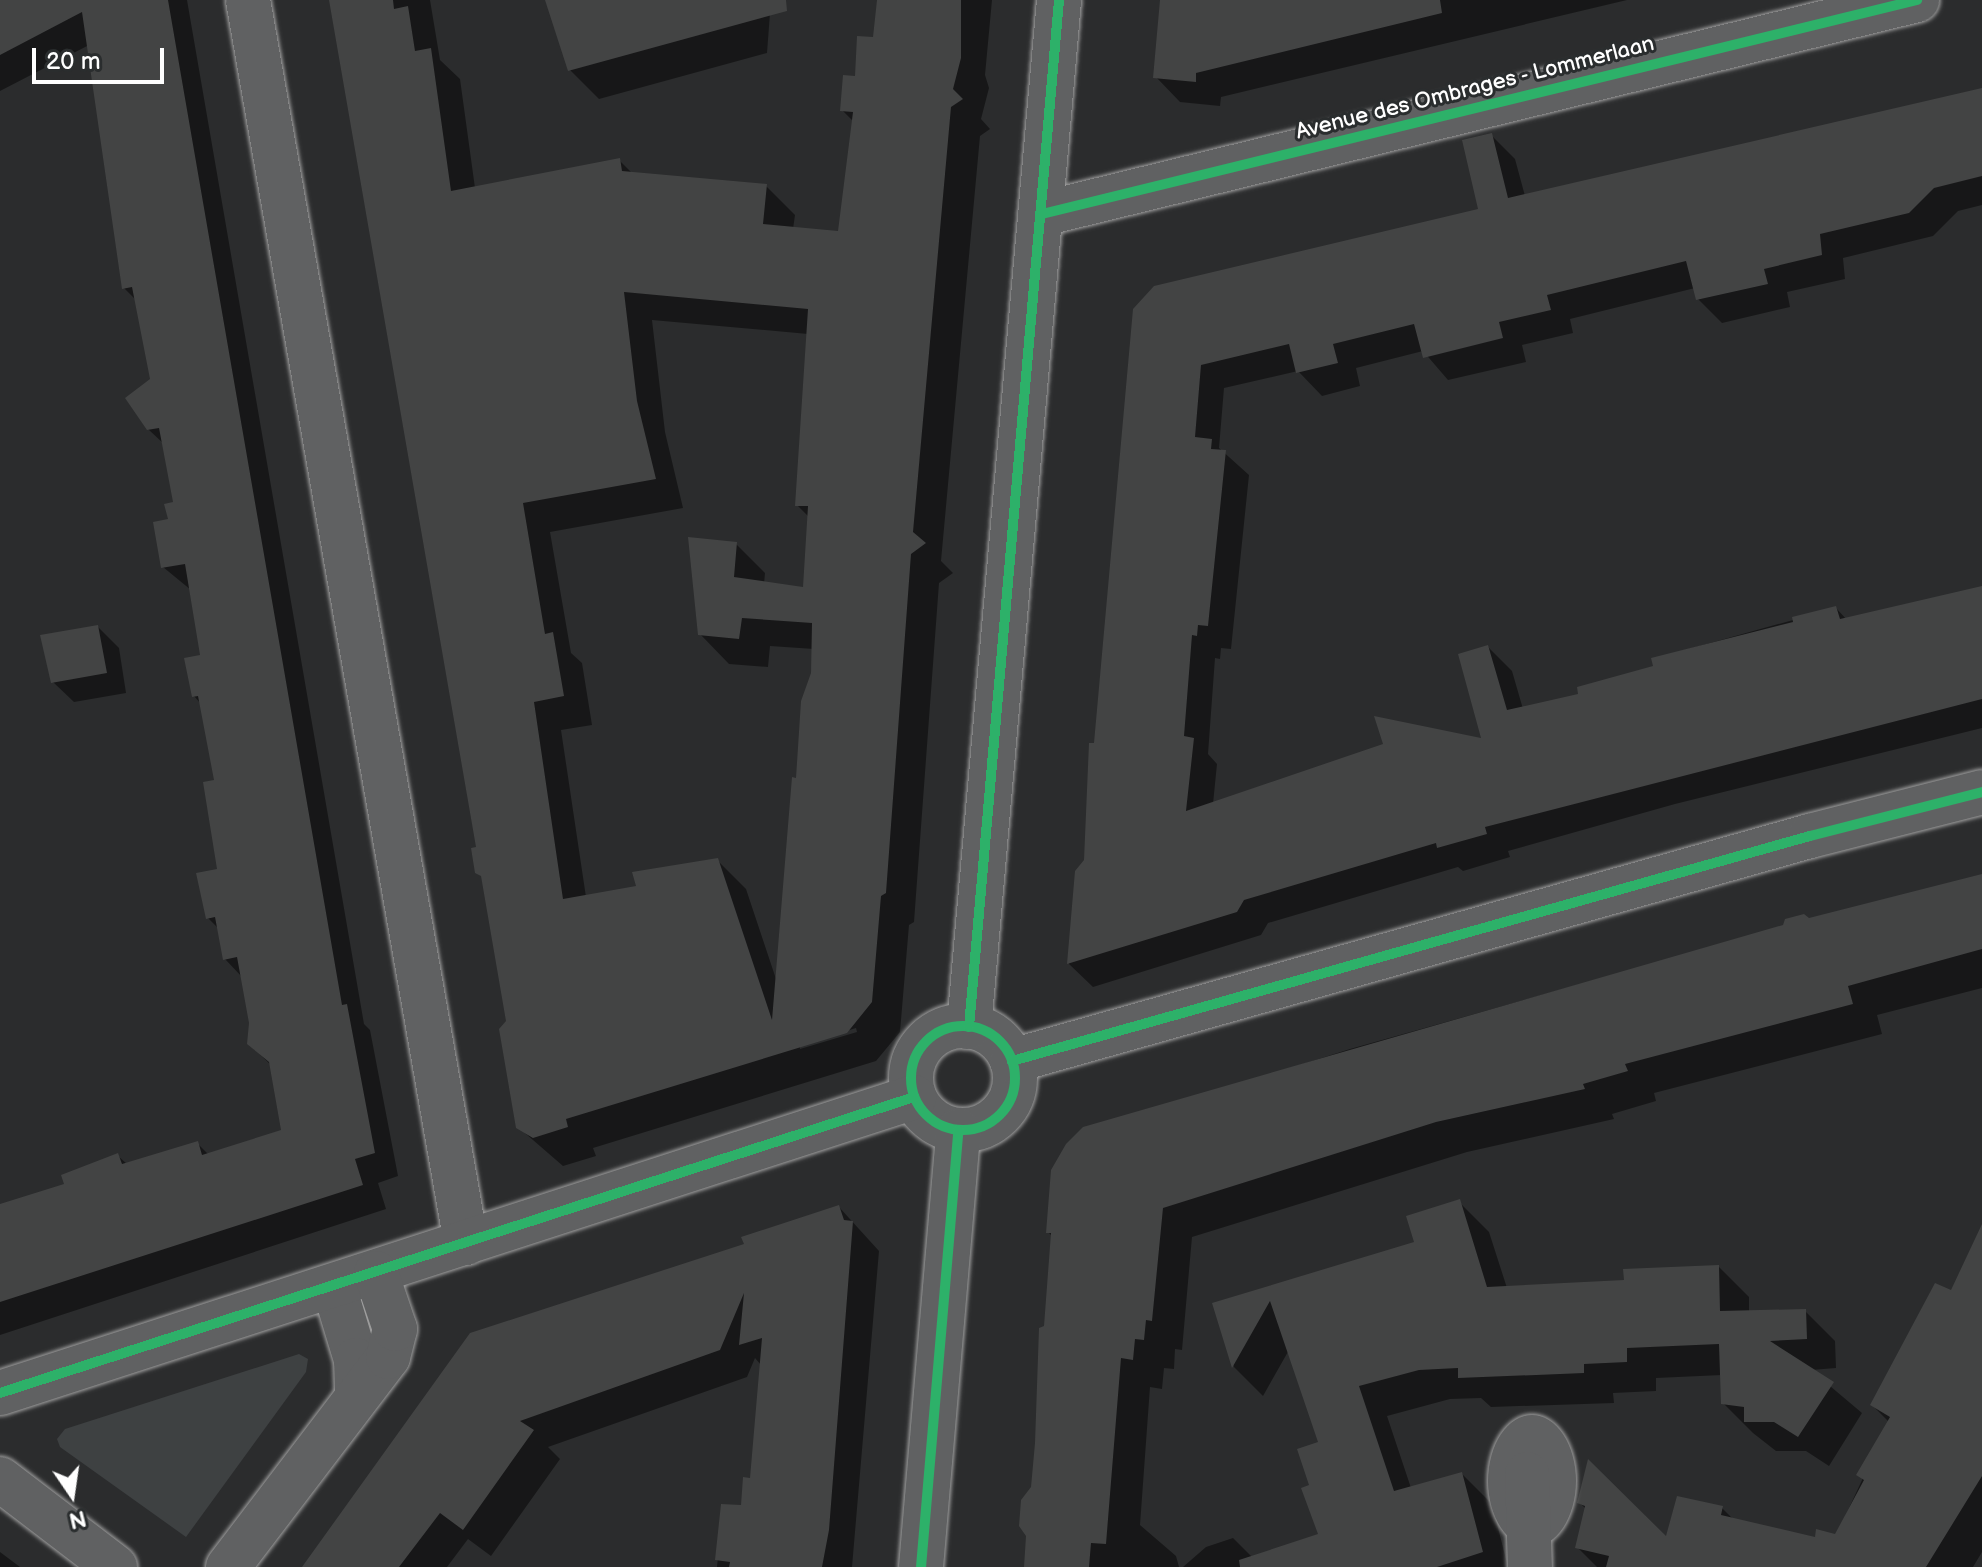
<!DOCTYPE html>
<html>
<head>
<meta charset="utf-8">
<style>
	body { margin:0 }
	#map { position:relative; width:1982px; height:1567px; overflow:hidden; background:#2b2c2d; font-family:"Balsamiq Sans",sans-serif }
	div>[style] { position:absolute }
	[style*='--x'] { left:calc(var(--x)*1px); top:calc(var(--y)*1px); width:calc(var(--w)*1px); rotate:calc(var(--a)*1deg) }
	.green>* { inset:0; background:#3e4142 }
	.shadow>* { inset:0; background:#0007 }
	.building>* { inset:0; background:#434444 }
	.roads { filter:drop-shadow(0 0 2px #a0a0a0) drop-shadow(0 0 2px #a0a0a0) }
	.minor>* { height:44px; margin:-22px; padding:0 22px; transform-origin:22px; border-radius:22px; background:#606162 }
	.minor>.ring { margin:-22px; padding:0; box-sizing:content-box; background:none; border:44px solid #606162; border-radius:50% }
	.cycleway>* { height:10px; margin:-5px; padding:0 5px; transform-origin:5px; border-radius:5px; background:#2db169 }
	.cycleway>.ring { margin:-5px; padding:0; box-sizing:content-box; background:none; border:10px solid #2db169; border-radius:50% }
	span { translate:-50% -50%; white-space:nowrap; text-align:center; line-height:1.15; -webkit-text-stroke:6px #2a2d2e; paint-order:stroke }
	.street-label { font-size:22px; color:#fff }
	.north { position:absolute; left:32px; top:1455px; width:80px; height:80px; -webkit-text-stroke:6px #2a2d2e; paint-order:stroke; rotate:167deg; font-size:22px; font-weight:700; line-height:32px; text-align:center; color:#fff }
	.north::after { content:''; display:block; margin:auto; width:28px; height:36px; background:#fff; clip-path:polygon(50% 0,100% 100%,50% 72%,0 100%) }
	.scale { position:absolute; left:32px; top:48px; width:132px; height:36px; box-sizing:border-box; border:4px solid #fff; border-top:0; padding-left:10px; font-size:24px; line-height:28px; white-space:nowrap; color:#fff; -webkit-text-stroke:6px #2a2d2e; paint-order:stroke }
</style>
</head>
<body>
<div id="map">
	<div class="green">
		<i style="clip-path:polygon(299px 1354px,308px 1359px,306px 1372px,186px 1537px,60px 1447px,57px 1439px,65px 1429px)"></i>
	</div>
	<div class="shadow">
		<i style="clip-path:polygon(0 0,187px 0,364px 1024px,370px 1030px,398px 1176px,378px 1183px,386px 1209px,0 1335px,0 1213px,66px 1185px,118px 1156px,127px 1164px,197px 1143px,209px 1155px,284px 1132px,272px 1066px,249px 1044px,251px 1022px,242px 977px,225px 959px,219px 929px,208px 918px,220px 870px,217px 782px,201px 704px,194px 696px,202px 657px,191px 590px,163px 567px,176px 504px,165px 445px,148px 429px,152px 380px,137px 301px,124px 288px,89px 45px,0 91px)"></i>
		<i style="clip-path:polygon(evenodd,331px 0,430px 0,440px 60px,460px 79px,475px 188px,620px 161px,633px 174px,766px 186px,795px 215px,793px 229px,839px 233px,854px 122px,842px 110px,875px 39px,879px 0,992px 0,985px 75px,989px 88px,981px 119px,990px 129px,980px 136px,941px 561px,953px 573px,939px 583px,914px 922px,909px 925px,900px 1032px,876px 1061px,593px 1148px,596px 1156px,563px 1166px,518px 1127px,508px 1022px,331px 0,652px 320px,808px 334px,797px 505px,810px 518px,804px 590px,764px 584px,765px 573px,736px 544px,700px 634px,729px 664px,768px 667px,770px 646px,814px 649px,777px 982px,746px 889px,717px 860px,638px 888px,586px 897px,561px 730px,592px 725px,582px 663px,571px 653px,550px 532px,683px 508px,665px 432px,652px 320px,331px 0,856px 1028px,857px 1032px,800px 1049px,800px 1045px,856px 1028px)"></i>
		<i style="clip-path:polygon(547px 0,771px 0,767px 53px,599px 99px,570px 70px)"></i>
		<i style="clip-path:polygon(1162px 0,1627px 0,1221px 97px,1220px 106px,1180px 102px,1156px 77px)"></i>
		<i style="clip-path:polygon(1982px 89px,1982px 205px,1958px 211px,1933px 236px,1843px 258px,1845px 279px,1787px 292px,1790px 307px,1722px 323px,1698px 299px,1695px 288px,1570px 319px,1573px 333px,1522px 345px,1526px 362px,1448px 380px,1423px 351px,1356px 368px,1360px 386px,1322px 396px,1298px 371px,1224px 388px,1219px 448px,1249px 475px,1231px 649px,1221px 648px,1220px 659px,1215px 658px,1208px 754px,1217px 764px,1213px 804px,1484px 741px,1488px 647px,1512px 671px,1523px 709px,1581px 695px,1656px 667px,1653px 659px,1836px 608px,1847px 620px,1982px 592px,1982px 728px,1675px 804px,1508px 851px,1510px 857px,1463px 871px,1458px 867px,1268px 923px,1261px 935px,1093px 987px,1069px 964px,1077px 871px,1086px 861px,1135px 310px,1480px 211px,1491px 135px,1515px 159px,1525px 196px)"></i>
		<i style="clip-path:polygon(98px 627px,119px 648px,126px 693px,74px 702px,53px 682px)"></i>
		<i style="clip-path:polygon(1982px 878px,1982px 988px,1877px 1015px,1882px 1034px,1654px 1093px,1656px 1101px,1612px 1114px,1614px 1119px,1467px 1152px,1192px 1237px,1182px 1350px,1175px 1349px,1174px 1369px,1164px 1368px,1162px 1389px,1150px 1387px,1140px 1525px,1176px 1556px,1179px 1567px,1026px 1567px,1053px 1237px,1048px 1232px,1076px 1136px,1350px 1049px,1784px 927px)"></i>
		<i style="clip-path:polygon(1459px 1202px,1489px 1232px,1507px 1288px,1626px 1281px,1719px 1267px,1749px 1297px,1749px 1312px,1805px 1311px,1835px 1341px,1836px 1368px,1811px 1370px,1862px 1413px,1829px 1466px,1806px 1451px,1776px 1451px,1753px 1433px,1723px 1403px,1722px 1375px,1656px 1378px,1656px 1391px,1613px 1393px,1614px 1403px,1491px 1407px,1481px 1398px,1450px 1399px,1387px 1416px,1411px 1488px,1462px 1474px,1492px 1504px,1508px 1567px,1183px 1567px,1206px 1547px,1233px 1538px,1253px 1558px,1320px 1535px,1312px 1486px,1321px 1443px,1289px 1350px,1263px 1396px,1234px 1367px,1215px 1304px,1417px 1243px)"></i>
		<i style="clip-path:polygon(839px 1207px,879px 1251px,852px 1567px,717px 1567px,723px 1506px,742px 1507px,751px 1481px,761px 1365px,755px 1358px,747px 1377px,548px 1447px,560px 1459px,491px 1556px,468px 1539px,447px 1567px,305px 1567px,746px 1246px)"></i>
		<i style="clip-path:polygon(1982px 1229px,1982px 1552px,1973px 1567px,1597px 1567px,1577px 1547px,1586px 1509px,1580px 1503px,1667px 1540px,1722px 1508px,1734px 1520px,1816px 1539px,1836px 1536px,1889px 1422px,1872px 1405px,1952px 1293px)"></i>
		<i style="clip-path:polygon(0 1552px,20px 1567px,0 1567px)"></i>
	</div>
	<div class="building">
		<i style="clip-path:polygon(0 0,168px 0,342px 1005px,347px 1004px,375px 1153px,355px 1159px,363px 1185px,0 1302px,0 1204px,64px 1184px,61px 1175px,118px 1153px,122px 1164px,198px 1141px,202px 1155px,281px 1130px,269px 1062px,247px 1044px,249px 1023px,237px 957px,223px 960px,215px 917px,206px 919px,196px 873px,217px 869px,203px 782px,214px 780px,198px 696px,192px 697px,184px 658px,200px 655px,185px 564px,161px 568px,153px 522px,168px 519px,164px 504px,173px 502px,159px 428px,147px 430px,125px 398px,150px 379px,132px 287px,122px 289px,82px 12px,0 55px)"></i>
		<i style="clip-path:polygon(evenodd,329px 0,393px 0,394px 9px,408px 6px,415px 51px,431px 48px,451px 191px,620px 158px,622px 171px,767px 184px,763px 224px,838px 231px,853px 112px,840px 111px,843px 75px,855px 76px,857px 36px,873px 37px,877px 0,961px 0,961px 58px,953px 89px,963px 99px,951px 107px,913px 532px,926px 543px,911px 554px,886px 893px,881px 896px,872px 1002px,847px 1033px,566px 1119px,568px 1127px,533px 1138px,516px 1128px,499px 1029px,506px 1021px,481px 876px,475px 873px,471px 848px,476px 847px,467px 795px,329px 0,624px 292px,808px 309px,795px 506px,808px 506px,803px 587px,734px 577px,737px 542px,688px 537px,698px 635px,739px 639px,742px 618px,812px 623px,811px 673px,801px 701px,796px 778px,792px 777px,772px 1020px,718px 858px,632px 872px,636px 886px,563px 899px,534px 702px,564px 696px,553px 632px,545px 634px,523px 503px,656px 479px,637px 401px,624px 292px)"></i>
		<i style="clip-path:polygon(545px 0,786px 0,787px 11px,568px 71px)"></i>
		<i style="clip-path:polygon(1160px 0,1440px 0,1442px 13px,1196px 73px,1196px 82px,1153px 78px)"></i>
		<i style="clip-path:polygon(1982px 88px,1982px 176px,1934px 188px,1909px 213px,1820px 234px,1822px 255px,1764px 269px,1768px 284px,1696px 300px,1686px 261px,1547px 295px,1551px 310px,1499px 322px,1503px 338px,1423px 358px,1414px 324px,1333px 344px,1338px 363px,1296px 373px,1289px 344px,1201px 365px,1195px 437px,1212px 439px,1211px 449px,1226px 450px,1208px 626px,1198px 625px,1197px 636px,1192px 635px,1184px 736px,1194px 738px,1186px 811px,1383px 744px,1374px 716px,1481px 738px,1458px 654px,1488px 645px,1507px 710px,1578px 694px,1577px 687px,1653px 666px,1651px 658px,1793px 622px,1792px 617px,1836px 606px,1840px 619px,1982px 586px,1982px 699px,1485px 827px,1487px 834px,1437px 848px,1436px 843px,1244px 900px,1237px 912px,1067px 964px,1075px 871px,1084px 860px,1089px 743px,1094px 743px,1133px 309px,1154px 286px,1478px 209px,1462px 140px,1492px 133px,1508px 198px)"></i>
		<i style="clip-path:polygon(98px 625px,107px 673px,51px 683px,40px 635px)"></i>
		<i style="clip-path:polygon(1982px 874px,1982px 949px,1848px 986px,1853px 1004px,1625px 1064px,1628px 1071px,1583px 1084px,1585px 1089px,1436px 1122px,1163px 1208px,1152px 1321px,1146px 1320px,1144px 1340px,1135px 1339px,1133px 1360px,1121px 1358px,1106px 1544px,1091px 1543px,1089px 1567px,1024px 1567px,1026px 1536px,1019px 1526px,1021px 1500px,1031px 1487px,1035px 1443px,1039px 1328px,1044px 1326px,1051px 1233px,1046px 1233px,1051px 1170px,1066px 1144px,1083px 1127px,1783px 925px,1785px 919px,1804px 914px,1809px 918px)"></i>
		<i style="clip-path:polygon(1460px 1199px,1487px 1287px,1624px 1280px,1623px 1269px,1719px 1265px,1720px 1311px,1806px 1309px,1807px 1339px,1770px 1341px,1834px 1382px,1798px 1437px,1774px 1422px,1744px 1422px,1744px 1407px,1721px 1404px,1719px 1344px,1627px 1348px,1627px 1362px,1584px 1364px,1584px 1373px,1458px 1378px,1458px 1368px,1419px 1370px,1359px 1386px,1394px 1491px,1462px 1472px,1483px 1552px,1437px 1567px,1240px 1567px,1239px 1560px,1318px 1534px,1301px 1488px,1309px 1485px,1297px 1449px,1318px 1442px,1270px 1301px,1232px 1368px,1212px 1303px,1414px 1242px,1406px 1216px)"></i>
		<i style="clip-path:polygon(839px 1205px,844px 1220px,853px 1221px,829px 1530px,822px 1567px,729px 1567px,730px 1562px,715px 1560px,721px 1504px,741px 1505px,743px 1477px,750px 1478px,762px 1338px,739px 1345px,744px 1293px,720px 1350px,520px 1421px,534px 1430px,463px 1530px,440px 1513px,399px 1567px,302px 1567px,470px 1333px,744px 1244px,741px 1237px)"></i>
		<i style="clip-path:polygon(1982px 1224px,1982px 1476px,1926px 1567px,1606px 1567px,1609px 1556px,1575px 1548px,1585px 1506px,1577px 1503px,1588px 1459px,1666px 1536px,1677px 1496px,1723px 1506px,1721px 1515px,1815px 1537px,1816px 1529px,1835px 1534px,1864px 1480px,1856px 1475px,1890px 1417px,1870px 1405px,1935px 1283px,1951px 1290px)"></i>
	</div>
	<div class="roads">
		<div class="minor">
			<i style="--x:248;--y:0;--w:1262;--a:80.05"></i>
			<i style="--x:1042;--y:214;--w:901;--a:-13.74"></i>
			<i class="ring" style="left:911px;top:1026px;width:60px;height:60px"></i>
			<i style="--x:969;--y:1027;--w:1031;--a:-84.99"></i>
			<i style="--x:1012;--y:1061;--w:829;--a:-15.75"></i>
			<i style="--x:1810;--y:836;--w:178;--a:-14.3"></i>
			<i style="--x:334;--y:1287;--w:76;--a:73.2"></i>
			<i style="--x:356;--y:1360;--w:36;--a:88"></i>
			<i style="--x:0;--y:1393;--w:961;--a:-17.94"></i>
			<i class="ring" style="left:1510px;top:1437px;width:-8px;height:-8px"></i>
			<i style="--x:1527;--y:1474;--w:93;--a:88.2"></i>
			<i style="--x:0;--y:1479;--w:145;--a:37.4"></i>
			<i style="--x:228;--y:1567;--w:264;--a:-52.7"></i>
			<i style="--x:388;--y:1357;--w:29;--a:-76"></i>
			<i style="--x:395;--y:1329;--w:59;--a:-108.7"></i>
			<i style="--x:921;--y:1567;--w:438;--a:-85.1"></i>
		</div>
	</div>
	<div class="cycleway">
		<i style="--x:1042;--y:214;--w:901;--a:-13.74"></i>
		<i class="ring" style="left:911px;top:1026px;width:94px;height:94px"></i>
		<i style="--x:969;--y:1027;--w:1031;--a:-84.99"></i>
		<i style="--x:1012;--y:1061;--w:829;--a:-15.75"></i>
		<i style="--x:1810;--y:836;--w:178;--a:-14.3"></i>
		<i style="--x:0;--y:1393;--w:961;--a:-17.94"></i>
		<i style="--x:921;--y:1567;--w:438;--a:-85.1"></i>
	</div>
	<div class="street-label">
		<span style="left:1475px;top:88px;rotate:-14deg">Avenue des Ombrages - Lommerlaan</span>
	</div>
	<div class="north">N</div>
	<div class="scale">20 m</div>
</div>
</body>
</html>
